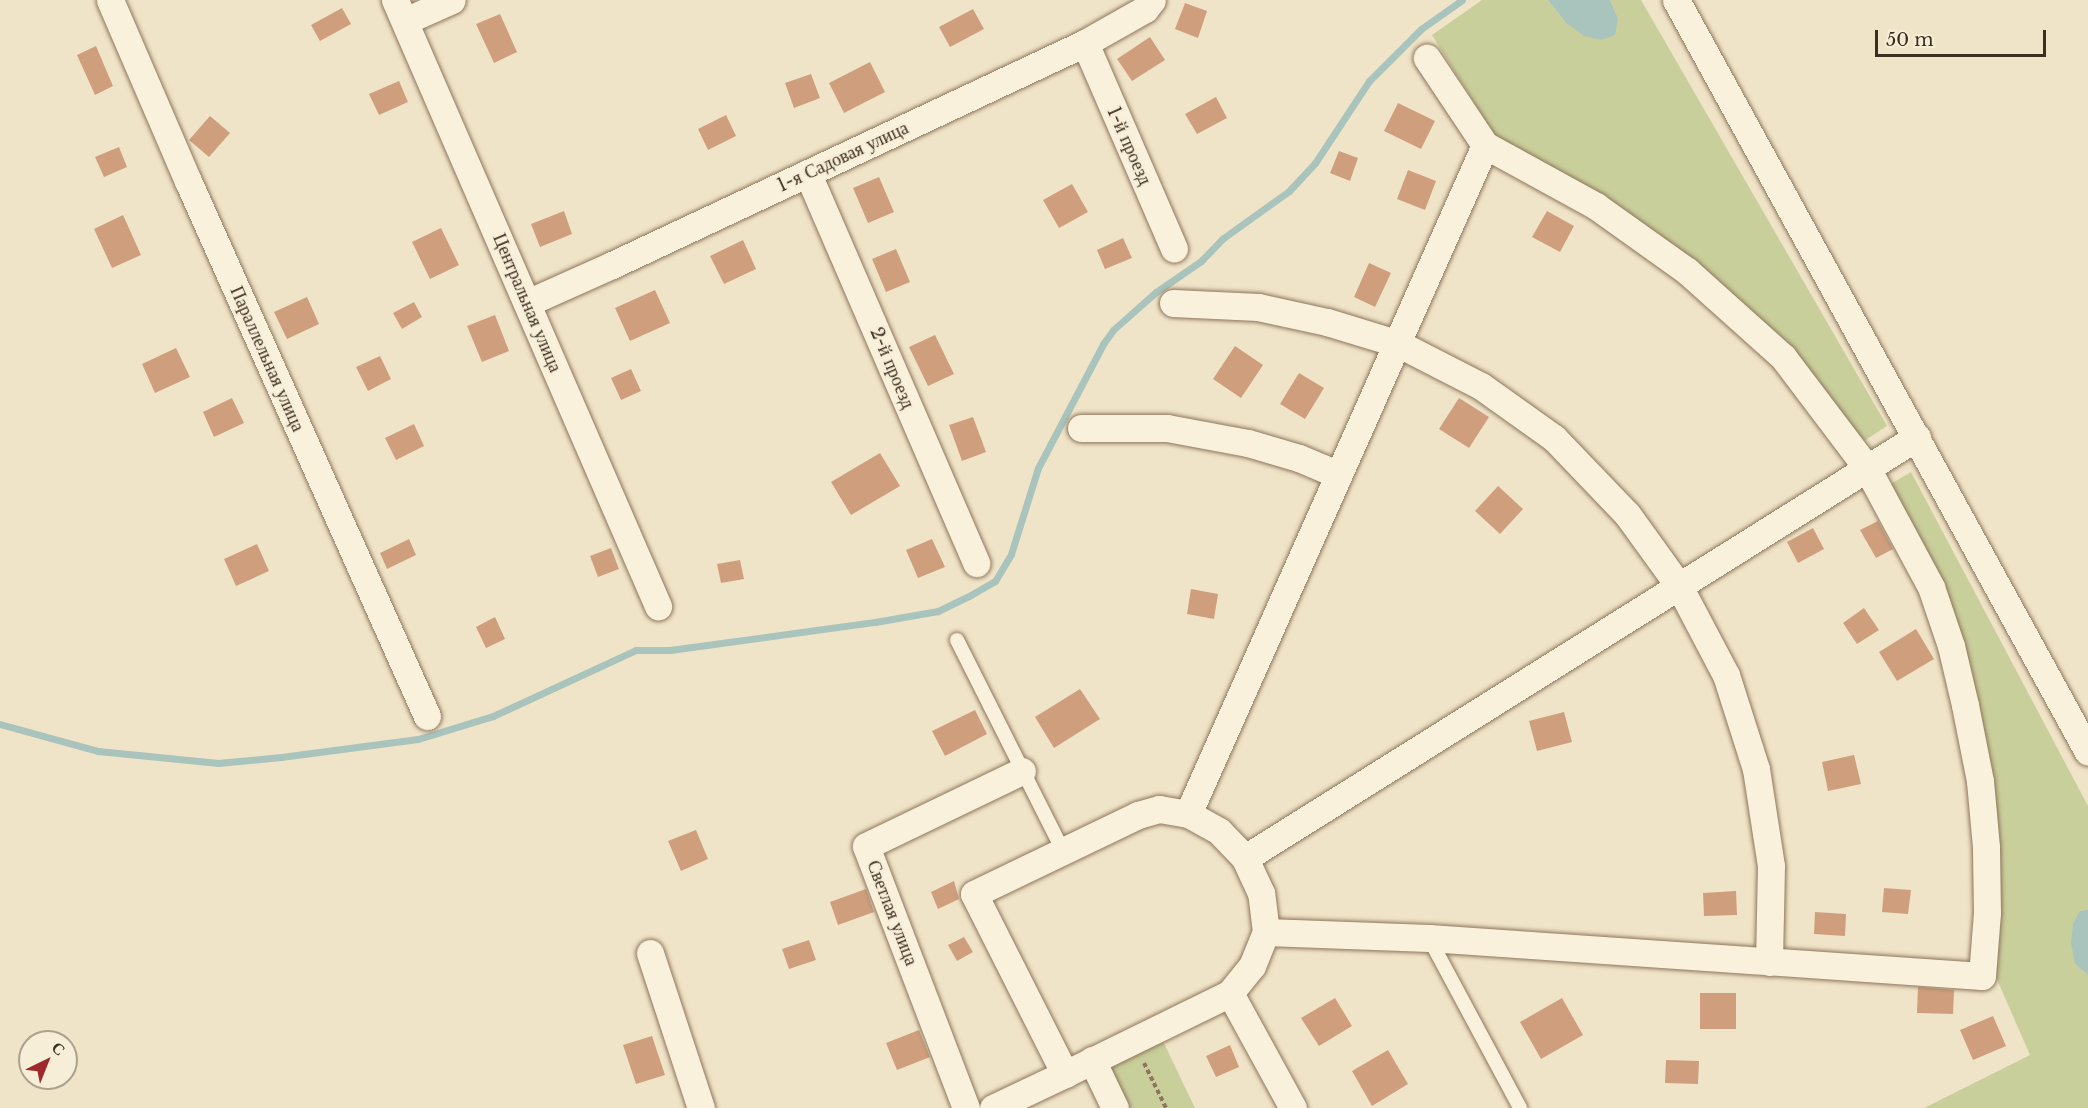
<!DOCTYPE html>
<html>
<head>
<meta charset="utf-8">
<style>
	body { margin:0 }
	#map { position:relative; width:2088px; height:1108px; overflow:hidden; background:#f0e4c8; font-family:"Libre Baskerville",serif }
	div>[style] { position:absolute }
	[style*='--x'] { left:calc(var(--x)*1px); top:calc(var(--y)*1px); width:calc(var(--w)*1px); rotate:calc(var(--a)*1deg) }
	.green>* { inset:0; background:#c9cf9b }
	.water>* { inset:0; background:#a9c4bc }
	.stream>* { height:7px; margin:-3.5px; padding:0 3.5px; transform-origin:3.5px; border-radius:3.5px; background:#a9c4bc }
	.building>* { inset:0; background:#cf9f7d }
	.path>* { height:4px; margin-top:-2px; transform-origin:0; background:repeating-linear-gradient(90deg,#8d765c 0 4.5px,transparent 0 7.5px) }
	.roads { filter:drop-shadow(0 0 2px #8d765c) drop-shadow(0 0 2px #8d765c) }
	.lane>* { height:14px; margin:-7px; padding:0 7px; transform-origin:7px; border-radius:7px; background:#faf1dc }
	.street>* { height:27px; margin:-13.5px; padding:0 13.5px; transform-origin:13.5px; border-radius:13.5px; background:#faf1dc }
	span { translate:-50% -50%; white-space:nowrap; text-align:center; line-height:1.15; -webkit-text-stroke:4.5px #f7eed8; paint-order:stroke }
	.street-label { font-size:18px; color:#3d2e20 }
	.north { position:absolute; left:18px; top:1030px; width:60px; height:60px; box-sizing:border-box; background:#f7eed8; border:2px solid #ada18e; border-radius:50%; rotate:43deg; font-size:16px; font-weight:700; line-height:24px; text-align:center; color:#3d2e20 }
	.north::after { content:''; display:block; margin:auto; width:21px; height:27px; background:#9e2a2b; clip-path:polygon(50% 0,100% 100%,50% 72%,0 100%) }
	.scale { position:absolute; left:1875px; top:30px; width:171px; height:27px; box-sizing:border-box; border:3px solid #3d2e20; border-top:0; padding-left:8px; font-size:18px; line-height:21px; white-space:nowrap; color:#3d2e20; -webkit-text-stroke:4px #f7eed8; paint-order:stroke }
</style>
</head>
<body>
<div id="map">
	<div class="green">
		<i style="clip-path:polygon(1482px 0,1548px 0,1565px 22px,1618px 18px,1610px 0,1641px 0,1887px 426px,1861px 443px,1837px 405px,1789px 349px,1498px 141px,1432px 35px)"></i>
		<i style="clip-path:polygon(1911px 472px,2088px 806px,2088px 909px,2080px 911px,2075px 964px,2088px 975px,2088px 1108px,1924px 1108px,2030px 1055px,1992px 968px,1991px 800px,1887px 486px)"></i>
		<i style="clip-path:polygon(1161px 1037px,1195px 1108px,1128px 1108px,1109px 1070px,1114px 1060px)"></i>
	</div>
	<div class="water">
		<i style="clip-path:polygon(1548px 0,1610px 0,1618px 18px,1615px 35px,1601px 40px,1584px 36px,1565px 22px)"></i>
		<i style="clip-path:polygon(2088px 909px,2088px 975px,2075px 964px,2071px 943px,2073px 924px,2080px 911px)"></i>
	</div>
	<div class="stream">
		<i style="--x:0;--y:724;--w:102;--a:15.4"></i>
		<i style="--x:98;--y:751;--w:121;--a:5.7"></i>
		<i style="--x:218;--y:763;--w:63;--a:-5.4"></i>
		<i style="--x:281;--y:757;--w:138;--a:-7.5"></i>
		<i style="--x:418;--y:739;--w:78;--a:-17"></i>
		<i style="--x:493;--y:716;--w:157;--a:-24.8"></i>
		<i style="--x:636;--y:650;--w:34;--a:0"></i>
		<i style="--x:670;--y:650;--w:207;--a:-7.8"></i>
		<i style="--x:875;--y:622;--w:64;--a:-9.9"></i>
		<i style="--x:938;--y:611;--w:34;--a:-26"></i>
		<i style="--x:969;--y:596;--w:30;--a:-30"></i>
		<i style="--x:995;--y:581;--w:31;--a:-59"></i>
		<i style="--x:1011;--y:554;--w:90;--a:-72.6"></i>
		<i style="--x:1038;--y:468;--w:140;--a:-62.3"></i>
		<i style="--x:1103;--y:344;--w:17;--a:-54"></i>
		<i style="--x:1113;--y:330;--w:57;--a:-41.5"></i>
		<i style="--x:1156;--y:292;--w:55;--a:-34.6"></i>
		<i style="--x:1201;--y:261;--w:30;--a:-46"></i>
		<i style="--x:1222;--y:239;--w:82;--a:-35.6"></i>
		<i style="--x:1289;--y:191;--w:38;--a:-47"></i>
		<i style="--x:1315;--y:163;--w:98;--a:-56.6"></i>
		<i style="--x:1369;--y:81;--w:74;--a:-45"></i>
		<i style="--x:1421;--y:29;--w:50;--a:-35.3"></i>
	</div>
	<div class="building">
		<i style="clip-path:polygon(1185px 3px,1207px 11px,1198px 38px,1175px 29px)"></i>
		<i style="clip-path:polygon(342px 8px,351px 24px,320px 41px,311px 25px)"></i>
		<i style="clip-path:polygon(973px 9px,984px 29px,950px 47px,939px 27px)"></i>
		<i style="clip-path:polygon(500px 14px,517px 52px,494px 63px,476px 24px)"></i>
		<i style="clip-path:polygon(1150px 37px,1165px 60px,1132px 81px,1117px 59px)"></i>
		<i style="clip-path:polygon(96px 46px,113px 86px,95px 95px,77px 55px)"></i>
		<i style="clip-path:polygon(870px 62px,885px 92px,844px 113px,829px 83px)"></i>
		<i style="clip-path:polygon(811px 74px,820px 98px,794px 108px,785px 83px)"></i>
		<i style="clip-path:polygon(399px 81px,408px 102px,379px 115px,369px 94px)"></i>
		<i style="clip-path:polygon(1216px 97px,1227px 118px,1197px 134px,1185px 114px)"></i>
		<i style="clip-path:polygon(1398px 103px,1435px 121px,1421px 149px,1384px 131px)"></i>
		<i style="clip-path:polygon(726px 115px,736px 136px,708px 150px,698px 129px)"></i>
		<i style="clip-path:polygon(210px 116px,230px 133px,209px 157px,189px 140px)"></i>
		<i style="clip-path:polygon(119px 147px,127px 167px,104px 177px,95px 157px)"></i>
		<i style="clip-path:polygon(1339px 151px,1358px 158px,1350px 181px,1330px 173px)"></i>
		<i style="clip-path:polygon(1408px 170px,1436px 181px,1425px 210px,1397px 199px)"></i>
		<i style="clip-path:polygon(879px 177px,894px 212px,868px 223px,853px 188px)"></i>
		<i style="clip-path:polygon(1072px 184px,1088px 212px,1059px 228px,1043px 200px)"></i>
		<i style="clip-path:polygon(564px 211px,572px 234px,540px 247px,531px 224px)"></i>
		<i style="clip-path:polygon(1547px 211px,1574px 226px,1560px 252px,1532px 237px)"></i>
		<i style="clip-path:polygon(123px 215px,141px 255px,112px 268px,94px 229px)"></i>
		<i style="clip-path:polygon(441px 228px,459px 265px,430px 279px,412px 242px)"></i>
		<i style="clip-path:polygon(1123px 238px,1132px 258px,1105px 269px,1097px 250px)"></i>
		<i style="clip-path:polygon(743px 240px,756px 269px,724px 284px,710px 256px)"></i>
		<i style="clip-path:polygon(896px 249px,910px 282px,886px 292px,872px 259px)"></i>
		<i style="clip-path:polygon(1369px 263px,1391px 273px,1375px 307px,1354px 297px)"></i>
		<i style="clip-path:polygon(655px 290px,670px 323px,630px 341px,615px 308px)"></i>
		<i style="clip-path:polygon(307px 297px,319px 324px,287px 339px,274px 312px)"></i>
		<i style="clip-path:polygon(414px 302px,422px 317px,402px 329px,393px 313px)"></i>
		<i style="clip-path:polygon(495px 315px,509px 351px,482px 362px,467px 326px)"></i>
		<i style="clip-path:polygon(935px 335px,954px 374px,928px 386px,909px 347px)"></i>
		<i style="clip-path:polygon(1235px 346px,1263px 365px,1241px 398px,1213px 379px)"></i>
		<i style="clip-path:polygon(176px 348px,190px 377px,155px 393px,142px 364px)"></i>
		<i style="clip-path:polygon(380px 356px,391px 379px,368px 391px,356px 367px)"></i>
		<i style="clip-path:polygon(631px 369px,641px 391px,621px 400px,611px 378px)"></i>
		<i style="clip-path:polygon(1299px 373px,1324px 388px,1305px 419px,1280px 404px)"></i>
		<i style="clip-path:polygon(232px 398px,244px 423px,214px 437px,203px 412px)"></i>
		<i style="clip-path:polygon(1459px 398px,1489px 417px,1469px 448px,1439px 429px)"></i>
		<i style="clip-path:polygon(973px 417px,986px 452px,962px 461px,949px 425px)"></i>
		<i style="clip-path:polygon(414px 424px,424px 446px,396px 460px,385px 438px)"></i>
		<i style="clip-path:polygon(880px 453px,900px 486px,851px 515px,831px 482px)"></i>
		<i style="clip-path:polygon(1498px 486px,1523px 509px,1500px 534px,1475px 511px)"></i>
		<i style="clip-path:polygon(1878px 521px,1893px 549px,1876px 558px,1860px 530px)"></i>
		<i style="clip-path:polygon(1813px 528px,1824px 549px,1798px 563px,1787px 542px)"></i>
		<i style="clip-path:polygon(409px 539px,416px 555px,387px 569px,380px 553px)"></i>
		<i style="clip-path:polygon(932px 539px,945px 567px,918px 578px,906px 550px)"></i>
		<i style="clip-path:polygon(257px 544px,269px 571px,236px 586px,224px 559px)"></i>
		<i style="clip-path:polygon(611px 548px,619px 569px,598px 577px,590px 556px)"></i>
		<i style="clip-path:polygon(740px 560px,744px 579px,721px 583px,717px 564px)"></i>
		<i style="clip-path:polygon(1191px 589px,1218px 594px,1214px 619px,1187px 614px)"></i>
		<i style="clip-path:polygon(1864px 608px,1879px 630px,1857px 644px,1843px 623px)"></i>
		<i style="clip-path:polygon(495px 617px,505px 639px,486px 648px,476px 627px)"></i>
		<i style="clip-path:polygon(1916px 629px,1934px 659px,1897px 681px,1879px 652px)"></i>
		<i style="clip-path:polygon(1080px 689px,1100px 719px,1054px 748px,1035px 717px)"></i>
		<i style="clip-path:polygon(975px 710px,987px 734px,945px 756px,932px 731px)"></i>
		<i style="clip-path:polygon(1564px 712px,1572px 742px,1537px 751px,1529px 721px)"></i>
		<i style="clip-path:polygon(1854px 755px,1861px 784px,1828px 791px,1822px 762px)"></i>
		<i style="clip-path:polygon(696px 830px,708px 859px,681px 871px,668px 841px)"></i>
		<i style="clip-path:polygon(954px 881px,959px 899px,938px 909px,931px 892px)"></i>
		<i style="clip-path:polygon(1884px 888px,1911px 890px,1908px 914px,1882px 912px)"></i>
		<i style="clip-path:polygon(866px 889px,874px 912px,838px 925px,830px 902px)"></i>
		<i style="clip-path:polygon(1736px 891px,1737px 915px,1704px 916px,1703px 893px)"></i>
		<i style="clip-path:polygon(1815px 912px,1846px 914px,1845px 936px,1814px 934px)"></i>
		<i style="clip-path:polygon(964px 937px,973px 952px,957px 961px,948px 945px)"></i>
		<i style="clip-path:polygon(809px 940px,816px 960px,789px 969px,782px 949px)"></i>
		<i style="clip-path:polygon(1918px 987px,1954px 990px,1953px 1014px,1917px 1013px)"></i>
		<i style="clip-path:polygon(1700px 993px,1736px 993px,1736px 1029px,1700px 1029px)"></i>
		<i style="clip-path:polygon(1335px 998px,1352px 1026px,1319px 1046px,1301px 1018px)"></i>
		<i style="clip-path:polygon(1562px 998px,1583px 1035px,1541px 1059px,1520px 1022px)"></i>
		<i style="clip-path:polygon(1993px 1016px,2006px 1046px,1973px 1060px,1960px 1030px)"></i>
		<i style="clip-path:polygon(919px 1030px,930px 1057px,897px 1070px,886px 1043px)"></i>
		<i style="clip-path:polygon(652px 1036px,665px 1075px,636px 1084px,623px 1045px)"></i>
		<i style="clip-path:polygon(1230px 1045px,1239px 1067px,1216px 1077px,1206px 1056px)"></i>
		<i style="clip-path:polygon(1388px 1050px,1408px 1084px,1372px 1106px,1352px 1071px)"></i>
		<i style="clip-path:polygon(1666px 1060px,1699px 1061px,1698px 1084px,1665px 1083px)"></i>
	</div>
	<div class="path">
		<i style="--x:1144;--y:1063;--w:50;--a:63.9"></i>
	</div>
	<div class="roads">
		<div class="lane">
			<i style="--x:957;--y:640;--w:236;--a:63.3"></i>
			<i style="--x:1429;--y:938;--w:193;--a:61.8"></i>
		</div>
		<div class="street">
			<i style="--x:110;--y:0;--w:197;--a:66.7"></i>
			<i style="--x:188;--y:181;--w:586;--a:65.93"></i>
			<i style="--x:395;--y:0;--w:661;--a:66.54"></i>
			<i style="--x:1676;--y:0;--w:857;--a:61.28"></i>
			<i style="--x:405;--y:21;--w:51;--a:-24.1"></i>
			<i style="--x:1085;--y:43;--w:224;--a:66.6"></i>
			<i style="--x:808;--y:174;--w:424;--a:66.6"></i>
			<i style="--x:527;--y:303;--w:93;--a:-24.1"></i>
			<i style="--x:612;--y:265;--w:523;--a:-25.14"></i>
			<i style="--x:1085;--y:43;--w:69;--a:-29.5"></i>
			<i style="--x:1145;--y:9;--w:11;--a:-52"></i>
			<i style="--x:1173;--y:303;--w:85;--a:2.7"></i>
			<i style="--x:1258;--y:307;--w:71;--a:12.3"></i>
			<i style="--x:1327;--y:322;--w:75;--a:17"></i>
			<i style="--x:1399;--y:344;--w:92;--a:27.1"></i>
			<i style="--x:1481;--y:386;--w:90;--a:35.5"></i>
			<i style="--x:1554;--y:438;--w:105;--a:46.2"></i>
			<i style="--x:1627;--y:514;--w:89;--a:54.2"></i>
			<i style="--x:1679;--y:586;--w:101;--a:62.2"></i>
			<i style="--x:1726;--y:675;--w:99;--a:72.3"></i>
			<i style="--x:1756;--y:769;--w:98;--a:81.2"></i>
			<i style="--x:1771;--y:866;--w:96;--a:91.2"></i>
			<i style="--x:1081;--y:428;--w:86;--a:0"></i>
			<i style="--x:1167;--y:428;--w:82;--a:10.5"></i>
			<i style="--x:1248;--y:443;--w:53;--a:16.4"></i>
			<i style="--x:1299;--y:458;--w:43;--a:23"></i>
			<i style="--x:1188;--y:814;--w:732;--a:-66.06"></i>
			<i style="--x:1245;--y:858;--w:793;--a:-32.07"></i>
			<i style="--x:1266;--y:932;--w:163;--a:2.1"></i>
			<i style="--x:1429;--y:938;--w:554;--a:3.93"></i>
			<i style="--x:1982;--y:976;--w:63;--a:-85.5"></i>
			<i style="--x:1987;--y:913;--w:66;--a:-90.9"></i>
			<i style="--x:1986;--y:847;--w:66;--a:-95.2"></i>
			<i style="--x:1980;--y:781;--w:77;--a:-101.2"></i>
			<i style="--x:1965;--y:705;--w:61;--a:-103.3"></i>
			<i style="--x:1951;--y:646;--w:62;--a:-108.7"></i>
			<i style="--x:1931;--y:587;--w:135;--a:-118.3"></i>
			<i style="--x:1867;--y:468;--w:139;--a:-127.1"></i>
			<i style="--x:1783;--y:357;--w:129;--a:-138.1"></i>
			<i style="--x:1687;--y:271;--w:112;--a:-144.5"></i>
			<i style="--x:1596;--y:206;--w:127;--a:-151.2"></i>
			<i style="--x:1485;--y:145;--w:105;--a:-123.7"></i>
			<i style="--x:650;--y:953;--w:163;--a:71.8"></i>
			<i style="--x:1230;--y:993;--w:131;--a:61.3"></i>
			<i style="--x:1092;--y:1060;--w:53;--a:64.4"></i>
			<i style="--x:966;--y:1108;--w:280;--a:-110.9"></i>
			<i style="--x:866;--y:846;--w:173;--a:-25.7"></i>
			<i style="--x:993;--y:1108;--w:80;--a:-25.3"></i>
			<i style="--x:1065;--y:1074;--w:184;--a:-26.1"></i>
			<i style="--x:1230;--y:993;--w:35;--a:-51"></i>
			<i style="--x:1252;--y:966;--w:37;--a:-68"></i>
			<i style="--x:1266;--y:932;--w:39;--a:-97"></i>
			<i style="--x:1261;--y:893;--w:38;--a:-115"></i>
			<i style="--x:1245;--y:858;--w:37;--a:-134"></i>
			<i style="--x:1219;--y:831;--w:35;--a:-151"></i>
			<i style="--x:1188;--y:814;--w:29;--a:-170"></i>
			<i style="--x:1159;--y:809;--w:22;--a:164"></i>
			<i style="--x:1138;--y:815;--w:182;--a:154.3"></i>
			<i style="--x:974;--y:894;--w:202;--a:63.2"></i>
		</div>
	</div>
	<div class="street-label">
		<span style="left:1129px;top:146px;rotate:66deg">1-й проезд</span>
		<span style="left:843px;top:157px;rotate:-25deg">1-я Садовая улица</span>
		<span style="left:527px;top:303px;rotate:67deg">Центральная улица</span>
		<span style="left:267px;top:359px;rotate:66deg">Параллельная улица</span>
		<span style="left:892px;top:368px;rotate:67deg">2-й проезд</span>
		<span style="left:892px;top:913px;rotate:69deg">Светлая улица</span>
	</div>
	<div class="north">С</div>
	<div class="scale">50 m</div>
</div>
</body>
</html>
